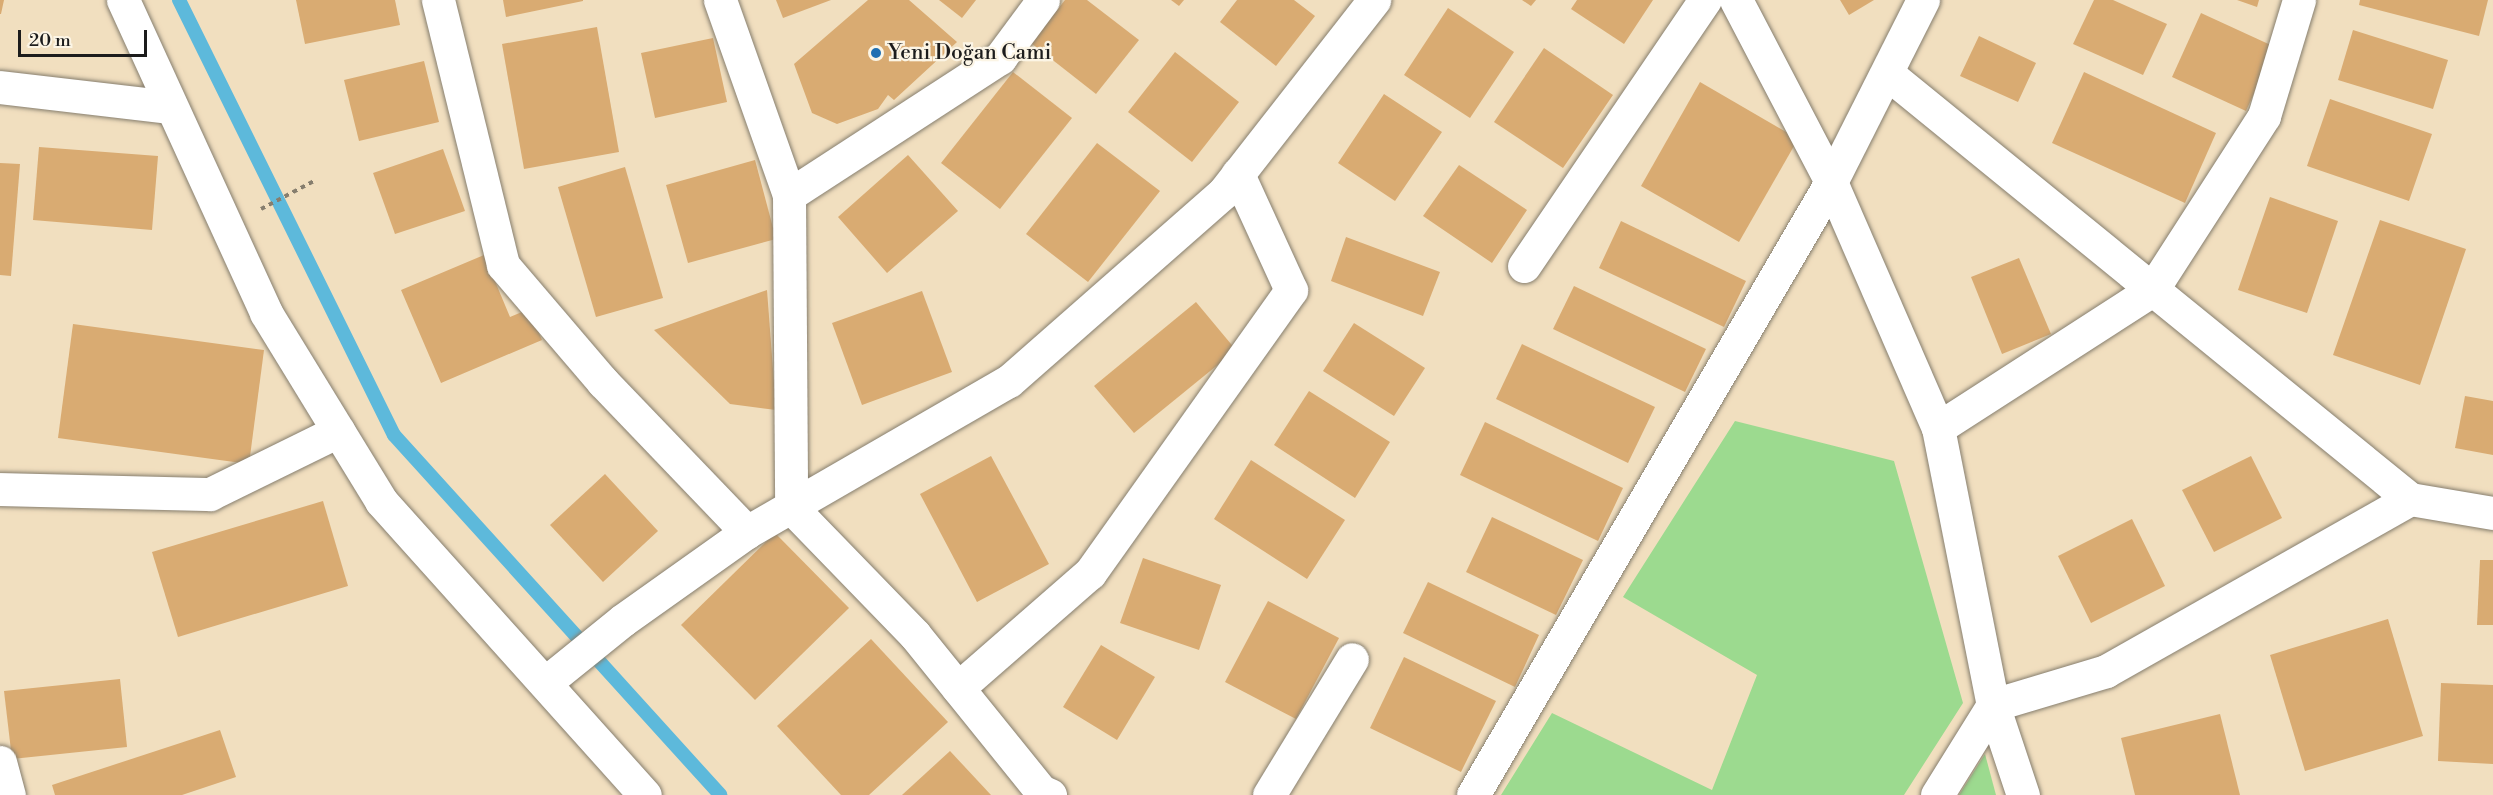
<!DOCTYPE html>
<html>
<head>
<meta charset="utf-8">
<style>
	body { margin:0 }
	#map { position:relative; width:2493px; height:795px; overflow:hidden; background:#f1dfbf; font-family:"Libre Bodoni",serif }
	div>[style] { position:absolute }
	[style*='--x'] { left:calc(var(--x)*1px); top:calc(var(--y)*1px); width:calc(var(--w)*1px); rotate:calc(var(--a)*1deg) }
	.green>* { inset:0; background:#9cda8f }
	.stream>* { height:14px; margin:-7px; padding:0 7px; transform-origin:7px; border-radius:7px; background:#5db9db }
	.building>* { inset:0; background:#d9ab72 }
	.path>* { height:4px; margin-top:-2px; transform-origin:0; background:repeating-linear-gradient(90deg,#867e6e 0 4.5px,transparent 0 9px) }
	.roads { filter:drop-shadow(0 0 2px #867e6e) drop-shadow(0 0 2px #867e6e) }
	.minor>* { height:33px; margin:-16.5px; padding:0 16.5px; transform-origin:16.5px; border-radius:16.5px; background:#fff }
	.dots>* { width:16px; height:16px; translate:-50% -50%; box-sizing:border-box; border:3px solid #fcf5e5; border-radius:50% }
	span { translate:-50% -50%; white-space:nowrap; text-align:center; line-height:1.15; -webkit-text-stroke:4.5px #fcf5e5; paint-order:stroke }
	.poi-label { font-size:21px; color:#1c1c1c }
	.left { translate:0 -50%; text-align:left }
	.scale { position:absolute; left:18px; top:30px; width:129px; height:27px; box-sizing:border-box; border:3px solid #1c1c1c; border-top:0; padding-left:8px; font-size:18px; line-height:21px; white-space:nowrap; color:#1c1c1c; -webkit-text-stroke:4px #fcf5e5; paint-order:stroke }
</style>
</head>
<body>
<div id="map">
	<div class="green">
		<i style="clip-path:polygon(1735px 421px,1894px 461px,1963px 703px,1904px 795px,1501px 795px,1552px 713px,1712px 790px,1757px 675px,1623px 597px)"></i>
		<i style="clip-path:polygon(1985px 754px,1996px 795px,1959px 795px)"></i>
	</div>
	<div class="stream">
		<i style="--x:179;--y:0;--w:485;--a:63.7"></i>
		<i style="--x:394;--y:435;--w:486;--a:47.8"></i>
	</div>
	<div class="building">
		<i style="clip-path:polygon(0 0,4px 0,1px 14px,0 14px)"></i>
		<i style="clip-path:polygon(296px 0,395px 0,400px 25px,305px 44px)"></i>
		<i style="clip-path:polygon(503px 0,583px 0,583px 1px,506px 17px)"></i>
		<i style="clip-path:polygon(776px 0,831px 0,783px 18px)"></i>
		<i style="clip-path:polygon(868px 0,909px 0,957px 42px,894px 100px,888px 95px,878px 109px,837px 124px,812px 113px,794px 64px)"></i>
		<i style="clip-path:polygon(939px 0,976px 0,962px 18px)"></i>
		<i style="clip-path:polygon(1065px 0,1087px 0,1139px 40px,1096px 94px,1031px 43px)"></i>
		<i style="clip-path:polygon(1171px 0,1184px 0,1179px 6px)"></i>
		<i style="clip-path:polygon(1237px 0,1294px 0,1315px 16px,1276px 66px,1220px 22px)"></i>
		<i style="clip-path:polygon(1522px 0,1536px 0,1531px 6px)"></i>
		<i style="clip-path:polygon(1577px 0,1653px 0,1624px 44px,1571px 9px)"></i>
		<i style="clip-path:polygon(1840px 0,1874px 0,1849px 15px)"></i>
		<i style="clip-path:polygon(2094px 0,2113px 0,2167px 24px,2143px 75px,2073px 44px)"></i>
		<i style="clip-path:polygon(2237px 0,2259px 0,2257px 7px)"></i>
		<i style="clip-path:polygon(2360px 0,2488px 0,2479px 36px,2359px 5px)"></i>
		<i style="clip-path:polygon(1448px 8px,1514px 52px,1470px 118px,1404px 75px)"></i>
		<i style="clip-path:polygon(2201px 13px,2275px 47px,2246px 111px,2172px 77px)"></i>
		<i style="clip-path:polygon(597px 27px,619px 152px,524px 169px,502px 44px)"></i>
		<i style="clip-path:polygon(2353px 30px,2448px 60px,2433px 109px,2338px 80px)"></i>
		<i style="clip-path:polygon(1979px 36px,2036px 63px,2018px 102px,1960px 76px)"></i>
		<i style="clip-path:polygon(713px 38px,727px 102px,655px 118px,641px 53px)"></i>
		<i style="clip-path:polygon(1544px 48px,1613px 95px,1563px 168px,1494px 122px)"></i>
		<i style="clip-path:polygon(1175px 52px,1239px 102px,1192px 162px,1128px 112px)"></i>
		<i style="clip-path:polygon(424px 61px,439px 122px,359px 141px,344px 80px)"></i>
		<i style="clip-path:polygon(1013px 72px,1072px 118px,1000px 209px,941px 163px)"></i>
		<i style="clip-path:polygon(2084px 72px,2216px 133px,2185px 203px,2052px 143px)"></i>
		<i style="clip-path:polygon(1700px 82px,1798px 139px,1739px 242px,1641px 186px)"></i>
		<i style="clip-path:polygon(1384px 94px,1442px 132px,1395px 201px,1338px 163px)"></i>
		<i style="clip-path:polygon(2330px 99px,2432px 134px,2409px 201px,2307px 166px)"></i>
		<i style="clip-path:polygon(1097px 143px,1160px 191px,1088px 282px,1026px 234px)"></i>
		<i style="clip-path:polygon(39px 147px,158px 156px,152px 230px,33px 220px)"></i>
		<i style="clip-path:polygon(443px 149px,465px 211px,395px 234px,373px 173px)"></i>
		<i style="clip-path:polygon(908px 155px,958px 211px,887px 273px,838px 217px)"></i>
		<i style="clip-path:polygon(755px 160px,776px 239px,688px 263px,666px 185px)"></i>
		<i style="clip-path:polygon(0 163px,20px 164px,11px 276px,0 275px)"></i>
		<i style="clip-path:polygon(1459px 165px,1527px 210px,1492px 263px,1423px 216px)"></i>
		<i style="clip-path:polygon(625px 167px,663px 298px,596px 317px,558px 187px)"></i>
		<i style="clip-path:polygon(2270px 197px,2338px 221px,2307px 313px,2238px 290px)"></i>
		<i style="clip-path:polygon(2380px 220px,2466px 249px,2420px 385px,2333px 355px)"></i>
		<i style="clip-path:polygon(1621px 221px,1746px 281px,1724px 327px,1599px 268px)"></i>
		<i style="clip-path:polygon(1346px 237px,1440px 272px,1423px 316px,1331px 281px)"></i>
		<i style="clip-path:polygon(484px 255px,510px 317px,529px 309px,542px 340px,441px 383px,401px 290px)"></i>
		<i style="clip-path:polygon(2019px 258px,2051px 334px,2002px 354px,1971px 277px)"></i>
		<i style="clip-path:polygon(1574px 286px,1706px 349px,1685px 392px,1553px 329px)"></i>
		<i style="clip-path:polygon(767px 290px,776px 410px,730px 404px,654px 330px)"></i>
		<i style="clip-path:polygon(922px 291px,952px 372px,862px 405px,832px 323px)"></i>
		<i style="clip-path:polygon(1196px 302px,1236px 350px,1134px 433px,1094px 386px)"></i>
		<i style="clip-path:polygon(1354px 323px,1425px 368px,1394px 416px,1323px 371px)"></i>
		<i style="clip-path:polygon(73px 324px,264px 350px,249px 464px,58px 438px)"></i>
		<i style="clip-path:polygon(1522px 344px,1655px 407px,1628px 463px,1496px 399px)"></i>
		<i style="clip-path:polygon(1309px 391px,1390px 442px,1355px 498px,1274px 445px)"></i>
		<i style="clip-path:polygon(2465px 396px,2493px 401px,2493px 455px,2455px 448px)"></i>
		<i style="clip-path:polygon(1485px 422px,1623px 488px,1598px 541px,1460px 475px)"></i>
		<i style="clip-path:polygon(991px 456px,1049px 564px,977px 602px,920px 494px)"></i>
		<i style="clip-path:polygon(2251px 456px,2282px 518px,2214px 552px,2182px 490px)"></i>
		<i style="clip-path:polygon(1251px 460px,1345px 520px,1307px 579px,1214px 519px)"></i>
		<i style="clip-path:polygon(605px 474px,658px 531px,603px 582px,550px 525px)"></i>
		<i style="clip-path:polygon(323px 501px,348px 586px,178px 637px,152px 552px)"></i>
		<i style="clip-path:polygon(1492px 517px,1583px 560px,1556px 615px,1466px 572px)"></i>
		<i style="clip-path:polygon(2132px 519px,2165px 586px,2091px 623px,2058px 556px)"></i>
		<i style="clip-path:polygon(775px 533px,849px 608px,755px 700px,681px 625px)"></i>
		<i style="clip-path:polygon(1143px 558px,1221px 585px,1199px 650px,1120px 623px)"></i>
		<i style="clip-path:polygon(2480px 560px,2493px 560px,2493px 625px,2477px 625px)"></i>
		<i style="clip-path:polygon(1428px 582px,1539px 635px,1515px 687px,1403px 633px)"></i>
		<i style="clip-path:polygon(1268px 601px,1339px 638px,1296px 719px,1225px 682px)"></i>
		<i style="clip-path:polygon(2388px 619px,2423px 736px,2305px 771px,2270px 655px)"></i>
		<i style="clip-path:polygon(871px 639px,948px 722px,869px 795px,841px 795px,777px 726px)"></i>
		<i style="clip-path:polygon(1101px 645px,1155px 677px,1117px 740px,1063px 707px)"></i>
		<i style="clip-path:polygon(1404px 657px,1496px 701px,1461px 772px,1370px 728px)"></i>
		<i style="clip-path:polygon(120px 679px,127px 747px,12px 759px,4px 691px)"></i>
		<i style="clip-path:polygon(2441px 683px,2493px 685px,2493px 764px,2438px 761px)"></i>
		<i style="clip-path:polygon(2220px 714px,2240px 795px,2135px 795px,2121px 738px)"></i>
		<i style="clip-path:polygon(220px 730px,236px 777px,182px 795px,55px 795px,52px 785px)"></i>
		<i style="clip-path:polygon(950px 751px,991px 795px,902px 795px)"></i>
	</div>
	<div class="path">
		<i style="--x:261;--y:209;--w:62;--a:-27.8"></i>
	</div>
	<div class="roads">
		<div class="minor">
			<i style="--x:123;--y:0;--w:344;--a:65.4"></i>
			<i style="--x:266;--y:313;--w:220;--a:58.5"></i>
			<i style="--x:381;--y:501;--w:395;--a:48.1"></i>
			<i style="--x:438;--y:0;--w:273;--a:76.2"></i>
			<i style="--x:503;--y:265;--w:154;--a:49.5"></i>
			<i style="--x:603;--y:382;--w:208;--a:46.2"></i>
			<i style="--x:720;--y:0;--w:207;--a:70.5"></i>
			<i style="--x:789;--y:195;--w:312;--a:89.6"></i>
			<i style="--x:791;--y:507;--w:178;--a:45.9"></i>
			<i style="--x:915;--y:635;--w:201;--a:51.1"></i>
			<i style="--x:1041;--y:791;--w:10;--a:24"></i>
			<i style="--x:1736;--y:0;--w:205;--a:62.4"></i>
			<i style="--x:1831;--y:182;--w:268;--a:66.5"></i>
			<i style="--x:1938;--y:428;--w:282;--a:78.8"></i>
			<i style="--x:1993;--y:705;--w:95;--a:71.6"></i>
			<i style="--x:1888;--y:74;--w:673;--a:39.15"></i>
			<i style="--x:0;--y:87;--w:170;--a:6.7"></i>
			<i style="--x:789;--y:195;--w:252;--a:-33"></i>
			<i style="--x:1000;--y:58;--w:72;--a:-53.4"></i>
			<i style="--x:1524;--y:266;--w:322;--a:-55.8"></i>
			<i style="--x:1938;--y:428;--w:255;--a:-32.8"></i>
			<i style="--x:2152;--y:290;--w:207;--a:-57.2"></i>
			<i style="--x:2264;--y:116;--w:121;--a:-73.2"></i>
			<i style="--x:0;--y:489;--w:210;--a:1.4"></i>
			<i style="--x:210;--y:494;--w:143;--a:-26.2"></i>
			<i style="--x:545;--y:683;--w:100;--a:-38.9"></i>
			<i style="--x:623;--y:620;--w:152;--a:-35.4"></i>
			<i style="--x:747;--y:532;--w:302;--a:-30"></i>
			<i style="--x:1009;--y:381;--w:286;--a:-41.3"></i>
			<i style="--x:1224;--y:192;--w:244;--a:-52"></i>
			<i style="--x:958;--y:688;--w:175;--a:-41.1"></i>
			<i style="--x:1090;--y:573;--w:347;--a:-54.6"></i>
			<i style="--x:1291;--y:290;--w:128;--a:-114.6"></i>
			<i style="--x:0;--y:762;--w:34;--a:75"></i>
			<i style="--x:1269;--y:795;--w:159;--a:-58.6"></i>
			<i style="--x:1473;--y:795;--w:710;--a:-59.71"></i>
			<i style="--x:1831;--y:182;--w:204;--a:-63.2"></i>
			<i style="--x:1937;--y:795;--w:106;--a:-58.1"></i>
			<i style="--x:1993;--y:705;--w:118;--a:-16.7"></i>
			<i style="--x:2106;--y:671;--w:349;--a:-29.5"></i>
			<i style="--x:2410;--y:499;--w:84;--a:9.6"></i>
		</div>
	</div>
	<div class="dots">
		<i style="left:876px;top:53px;background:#1f6fb2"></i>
	</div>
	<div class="poi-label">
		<span class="left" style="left:888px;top:53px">Yeni Doğan Cami</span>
	</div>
	<div class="scale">20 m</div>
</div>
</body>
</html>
